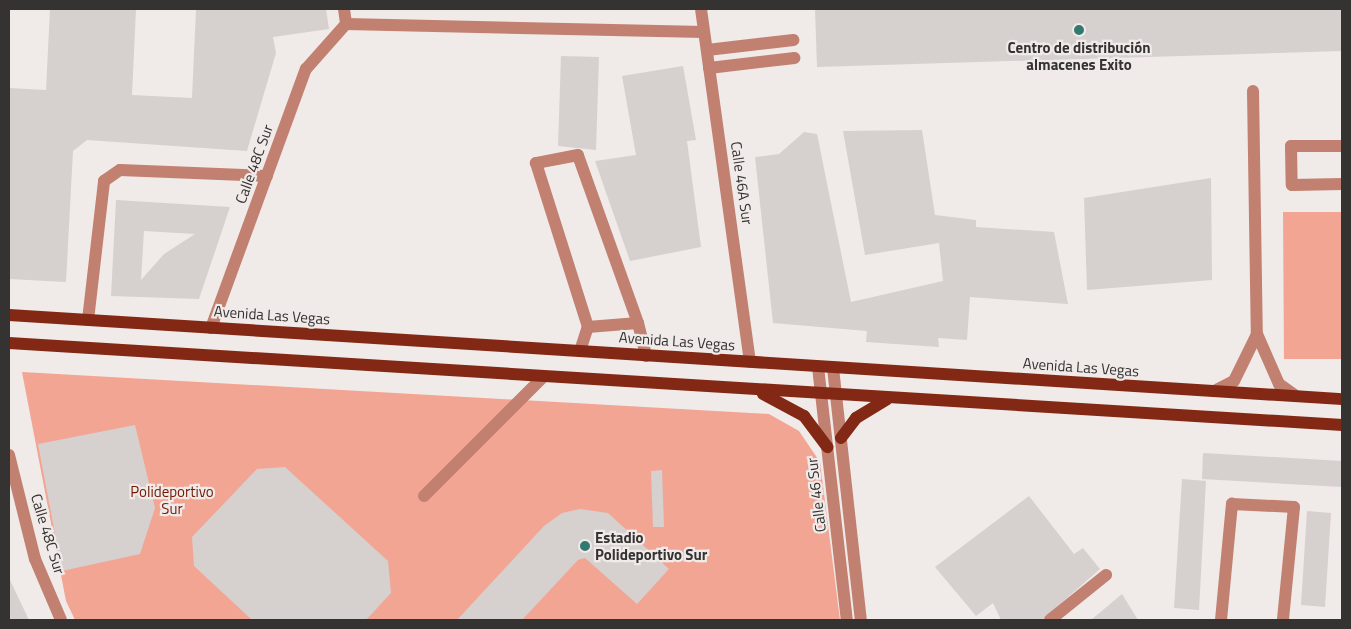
<!DOCTYPE html>
<html>
<head>
<meta charset="utf-8">
<style>
	body { margin:0 }
	#map { position:relative; width:1351px; height:629px; overflow:hidden; background:#f0eae9; font-family:"Titillium Web",sans-serif }
	div>[style] { position:absolute }
	[style*='--x'] { left:calc(var(--x)*1px); top:calc(var(--y)*1px); width:calc(var(--w)*1px); rotate:calc(var(--a)*1deg) }
	.green>* { inset:0; background:#f2a593 }
	.building>* { inset:0; background:#d6d0cf }
	.minor>* { height:12px; margin:-6px; padding:0 6px; transform-origin:6px; border-radius:6px; background:#c18070 }
	.major>* { height:12px; margin:-6px; padding:0 6px; transform-origin:6px; border-radius:6px; background:#832814 }
	.dots>* { width:14px; height:14px; translate:-50% -50%; box-sizing:border-box; border:2px solid #f0eae9; border-radius:50% }
	span { translate:-50% -50%; white-space:nowrap; text-align:center; line-height:1.15; -webkit-text-stroke:4.5px #f0eae9; paint-order:stroke }
	.poi-label { font-size:15px; color:#353232; font-weight:700 }
	.left { translate:0 -50%; text-align:left }
	.street-label { font-size:15px; color:#353232 }
	.park-label { font-size:15px; color:#731904 }
	.frame { position:absolute; inset:0; border:10px solid #353232; pointer-events:none }
</style>
</head>
<body>
<div id="map">
	<div class="green">
		<i style="clip-path:polygon(1283px 212px,1342px 212px,1342px 359px,1284px 359px)"></i>
		<i style="clip-path:polygon(22px 372px,769px 414px,799px 431px,820px 462px,840px 620px,75px 620px,66px 601px)"></i>
	</div>
	<div class="building">
		<i style="clip-path:polygon(50px 9px,136px 9px,132px 95px,192px 98px,196px 9px,326px 9px,329px 29px,273px 37px,276px 53px,247px 151px,87px 140px,73px 151px,66px 282px,9px 279px,9px 88px,46px 90px)"></i>
		<i style="clip-path:polygon(815px 9px,1342px 9px,1342px 51px,817px 67px)"></i>
		<i style="clip-path:polygon(561px 56px,599px 57px,596px 150px,558px 146px)"></i>
		<i style="clip-path:polygon(683px 66px,696px 140px,687px 141px,701px 247px,630px 261px,595px 161px,636px 155px,622px 76px)"></i>
		<i style="clip-path:polygon(922px 130px,935px 215px,976px 220px,976px 227px,1054px 232px,1068px 304px,970px 297px,967px 340px,938px 338px,939px 347px,866px 342px,867px 331px,773px 323px,755px 157px,779px 154px,804px 132px,817px 134px,851px 302px,943px 281px,939px 243px,865px 255px,843px 131px)"></i>
		<i style="clip-path:polygon(1211px 178px,1212px 280px,1087px 290px,1084px 198px)"></i>
		<i style="clip-path:polygon(evenodd,116px 200px,230px 207px,199px 299px,111px 296px,116px 200px,144px 231px,195px 234px,164px 254px,141px 280px,144px 231px)"></i>
		<i style="clip-path:polygon(135px 425px,155px 508px,140px 554px,62px 571px,38px 444px)"></i>
		<i style="clip-path:polygon(1203px 453px,1342px 461px,1342px 487px,1202px 479px)"></i>
		<i style="clip-path:polygon(285px 467px,388px 561px,391px 593px,366px 620px,252px 620px,194px 566px,192px 537px,257px 469px)"></i>
		<i style="clip-path:polygon(662px 470px,664px 527px,653px 527px,651px 471px)"></i>
		<i style="clip-path:polygon(1182px 479px,1206px 481px,1199px 610px,1174px 608px)"></i>
		<i style="clip-path:polygon(1029px 496px,1074px 554px,1083px 548px,1100px 569px,1042px 620px,1001px 620px,993px 603px,976px 616px,935px 567px)"></i>
		<i style="clip-path:polygon(580px 509px,608px 513px,669px 569px,637px 604px,585px 558px,578px 560px,522px 620px,457px 620px,544px 526px,562px 513px)"></i>
		<i style="clip-path:polygon(1307px 511px,1331px 513px,1325px 607px,1301px 605px)"></i>
		<i style="clip-path:polygon(9px 578px,29px 620px,9px 620px)"></i>
		<i style="clip-path:polygon(1122px 594px,1138px 620px,1091px 620px)"></i>
	</div>
	<div class="minor">
		<i style="--x:344;--y:9;--w:15;--a:82"></i>
		<i style="--x:701;--y:9;--w:356;--a:82.1"></i>
		<i style="--x:346;--y:24;--w:358;--a:1.3"></i>
		<i style="--x:707;--y:50;--w:87;--a:-6.6"></i>
		<i style="--x:709;--y:68;--w:86;--a:-6.7"></i>
		<i style="--x:1253;--y:91;--w:243;--a:89.1"></i>
		<i style="--x:1257;--y:334;--w:55;--a:66.3"></i>
		<i style="--x:1279;--y:384;--w:21;--a:35"></i>
		<i style="--x:1342;--y:146;--w:51;--a:180"></i>
		<i style="--x:1291;--y:146;--w:39;--a:89"></i>
		<i style="--x:1292;--y:185;--w:50;--a:-1.1"></i>
		<i style="--x:88;--y:320;--w:140;--a:-83.4"></i>
		<i style="--x:104;--y:181;--w:19;--a:-35"></i>
		<i style="--x:120;--y:170;--w:147;--a:2.3"></i>
		<i style="--x:638;--y:323;--w:34;--a:76"></i>
		<i style="--x:211;--y:328;--w:276;--a:-69.9"></i>
		<i style="--x:306;--y:69;--w:60;--a:-48.4"></i>
		<i style="--x:580;--y:351;--w:25;--a:-72"></i>
		<i style="--x:588;--y:327;--w:50;--a:-4.6"></i>
		<i style="--x:638;--y:323;--w:178;--a:-109.7"></i>
		<i style="--x:578;--y:155;--w:43;--a:169.2"></i>
		<i style="--x:536;--y:163;--w:172;--a:72.4"></i>
		<i style="--x:818;--y:367;--w:255;--a:83.5"></i>
		<i style="--x:833;--y:368;--w:254;--a:83.7"></i>
		<i style="--x:1214;--y:391;--w:22;--a:-27"></i>
		<i style="--x:1234;--y:381;--w:52;--a:-63.9"></i>
		<i style="--x:9;--y:455;--w:107;--a:76"></i>
		<i style="--x:35;--y:559;--w:66;--a:66.9"></i>
		<i style="--x:424;--y:496;--w:168;--a:-45"></i>
		<i style="--x:1050;--y:620;--w:72;--a:-38.8"></i>
		<i style="--x:1221;--y:620;--w:117;--a:-84.6"></i>
		<i style="--x:1232;--y:504;--w:62;--a:2.8"></i>
		<i style="--x:1294;--y:507;--w:114;--a:95.6"></i>
	</div>
	<div class="major">
		<i style="--x:9;--y:315;--w:1336;--a:3.61"></i>
		<i style="--x:9;--y:343;--w:1336;--a:3.52"></i>
		<i style="--x:763;--y:394;--w:47;--a:28.2"></i>
		<i style="--x:804;--y:416;--w:39;--a:53"></i>
		<i style="--x:841;--y:438;--w:25;--a:-53"></i>
		<i style="--x:856;--y:418;--w:35;--a:-31"></i>
	</div>
	<div class="dots">
		<i style="left:1079px;top:30px;background:#327970"></i>
		<i style="left:585px;top:546px;background:#327970"></i>
	</div>
	<div class="poi-label">
		<span style="left:1079px;top:56px">Centro de distribución<br>almacenes Exito</span>
		<span class="left" style="left:595px;top:546px">Estadio<br>Polideportivo Sur</span>
	</div>
	<div class="street-label">
		<span style="left:254px;top:164px;rotate:-70deg">Calle 48C Sur</span>
		<span style="left:742px;top:183px;rotate:82deg">Calle 46A Sur</span>
		<span style="left:272px;top:315px;rotate:4deg">Avenida Las Vegas</span>
		<span style="left:677px;top:341px;rotate:4deg">Avenida Las Vegas</span>
		<span style="left:1081px;top:367px;rotate:4deg">Avenida Las Vegas</span>
		<span style="left:816px;top:495px;rotate:-97deg">Calle 46 Sur</span>
		<span style="left:48px;top:534px;rotate:73deg">Calle 48C Sur</span>
	</div>
	<div class="park-label">
		<span style="left:172px;top:500px">Polideportivo<br>Sur</span>
	</div>
	<div class="frame"></div>
</div>
</body>
</html>
